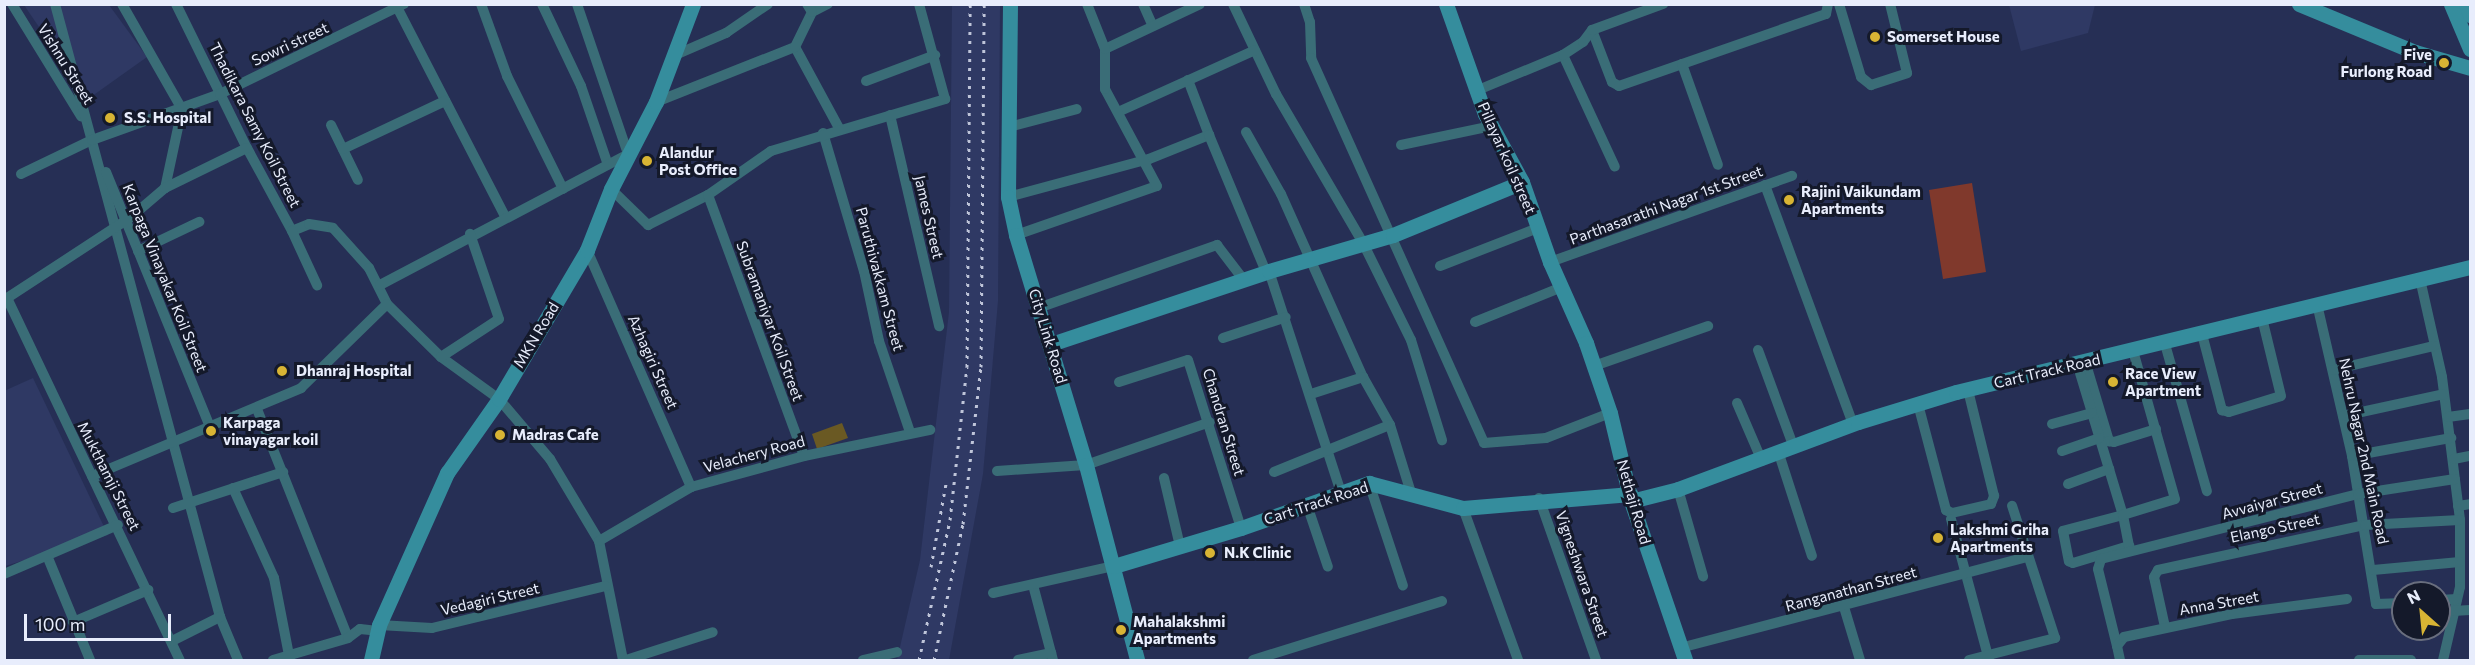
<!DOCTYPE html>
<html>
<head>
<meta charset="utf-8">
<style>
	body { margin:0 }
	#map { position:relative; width:2475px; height:665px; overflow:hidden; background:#262f55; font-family:Commissioner,sans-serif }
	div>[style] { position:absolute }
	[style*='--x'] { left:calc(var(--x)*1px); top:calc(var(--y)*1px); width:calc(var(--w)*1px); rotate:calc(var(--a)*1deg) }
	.built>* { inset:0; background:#2f3964 }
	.green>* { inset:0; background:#80392c }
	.water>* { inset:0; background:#6a5923 }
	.street>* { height:10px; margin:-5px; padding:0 5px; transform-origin:5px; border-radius:5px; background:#3a6d77 }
	.secondary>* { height:15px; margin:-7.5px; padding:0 7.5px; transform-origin:7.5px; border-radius:7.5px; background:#358d9d }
	.rail>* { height:3px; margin-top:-1.5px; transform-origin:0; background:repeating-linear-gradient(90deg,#bfc5d9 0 3px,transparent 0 9px) }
	.dots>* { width:16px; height:16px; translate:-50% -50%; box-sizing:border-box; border:3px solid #14192a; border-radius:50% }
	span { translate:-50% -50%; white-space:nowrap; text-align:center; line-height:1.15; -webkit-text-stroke:6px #14192a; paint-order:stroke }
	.poi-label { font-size:15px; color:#e8edfc; font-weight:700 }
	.left { translate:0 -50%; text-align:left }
	.right { translate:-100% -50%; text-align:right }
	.street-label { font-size:15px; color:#e8edfc }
	.frame { position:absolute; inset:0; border:6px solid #e8edfc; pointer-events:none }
	.north { position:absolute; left:2391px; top:581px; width:60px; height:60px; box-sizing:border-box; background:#14192a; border:2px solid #696e7e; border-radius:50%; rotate:333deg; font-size:16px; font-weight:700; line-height:24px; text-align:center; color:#e8edfc }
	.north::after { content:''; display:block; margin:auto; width:21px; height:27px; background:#d8b434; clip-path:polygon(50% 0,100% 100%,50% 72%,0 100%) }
	.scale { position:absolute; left:24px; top:614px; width:147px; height:27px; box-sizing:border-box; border:3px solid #e8edfc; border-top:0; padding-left:8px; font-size:18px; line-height:21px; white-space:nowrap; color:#e8edfc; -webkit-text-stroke:4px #14192a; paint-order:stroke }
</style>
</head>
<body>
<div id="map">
	<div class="built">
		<i style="clip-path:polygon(24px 5px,109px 5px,147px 57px,88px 99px)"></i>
		<i style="clip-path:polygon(952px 5px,1000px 5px,998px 301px,983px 474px,949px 660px,897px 660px,920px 560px,949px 312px)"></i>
		<i style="clip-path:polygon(2009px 5px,2009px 4px,2095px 5px,2088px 33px,2021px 51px)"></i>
		<i style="clip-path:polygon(33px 378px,108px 535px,5px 566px,4px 391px)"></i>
	</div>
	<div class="green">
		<i style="clip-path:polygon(1972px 183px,1986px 272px,1943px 279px,1929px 190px)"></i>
	</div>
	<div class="water">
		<i style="clip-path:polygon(842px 423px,848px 438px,817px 449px,812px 434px)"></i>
	</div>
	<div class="street">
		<i style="--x:12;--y:4;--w:132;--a:58.4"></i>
		<i style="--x:55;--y:4;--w:635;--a:74.93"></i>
		<i style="--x:220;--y:617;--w:47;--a:67.3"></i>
		<i style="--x:122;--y:4;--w:121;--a:60.3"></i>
		<i style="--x:182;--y:109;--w:81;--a:102.1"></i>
		<i style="--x:165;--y:188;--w:45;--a:139.5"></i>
		<i style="--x:131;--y:217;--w:148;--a:146.8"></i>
		<i style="--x:7;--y:298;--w:401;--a:64.5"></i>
		<i style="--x:176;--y:4;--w:161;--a:63.8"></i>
		<i style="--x:247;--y:148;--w:94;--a:61.5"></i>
		<i style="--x:292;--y:231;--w:18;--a:-22"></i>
		<i style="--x:309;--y:224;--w:24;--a:9"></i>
		<i style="--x:333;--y:228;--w:54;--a:48"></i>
		<i style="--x:369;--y:268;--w:40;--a:63.4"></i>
		<i style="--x:387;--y:304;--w:76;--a:44.5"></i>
		<i style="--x:441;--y:357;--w:72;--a:35.9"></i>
		<i style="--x:499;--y:399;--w:79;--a:49.6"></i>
		<i style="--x:550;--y:459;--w:96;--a:59.1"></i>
		<i style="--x:599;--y:541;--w:121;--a:78.6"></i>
		<i style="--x:481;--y:4;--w:77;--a:70.1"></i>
		<i style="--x:507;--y:76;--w:126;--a:63.6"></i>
		<i style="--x:542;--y:4;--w:91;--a:64.6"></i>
		<i style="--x:581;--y:86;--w:83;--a:71.1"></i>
		<i style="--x:1143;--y:4;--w:24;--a:66"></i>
		<i style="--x:1233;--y:4;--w:100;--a:64.5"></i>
		<i style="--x:1276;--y:94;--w:173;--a:59.7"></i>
		<i style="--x:1363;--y:243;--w:108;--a:63.7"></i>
		<i style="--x:1411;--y:340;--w:105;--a:72.8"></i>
		<i style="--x:1304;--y:4;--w:19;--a:72"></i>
		<i style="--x:1310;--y:22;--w:36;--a:88"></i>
		<i style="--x:1311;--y:58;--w:422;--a:65.8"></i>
		<i style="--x:1484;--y:443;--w:62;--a:-4.6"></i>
		<i style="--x:1546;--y:438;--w:69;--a:-21.3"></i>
		<i style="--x:1839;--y:4;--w:76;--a:73.2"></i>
		<i style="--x:1861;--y:77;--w:13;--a:39"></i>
		<i style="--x:1871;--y:85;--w:38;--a:-18"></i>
		<i style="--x:1907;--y:73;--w:71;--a:-103.8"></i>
		<i style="--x:398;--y:9;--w:233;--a:62.7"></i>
		<i style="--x:812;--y:12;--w:18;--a:-27"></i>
		<i style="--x:1592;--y:30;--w:56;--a:69"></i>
		<i style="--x:1612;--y:82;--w:8;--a:30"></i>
		<i style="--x:1619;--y:86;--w:219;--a:-19.2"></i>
		<i style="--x:1826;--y:14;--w:10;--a:-79"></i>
		<i style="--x:795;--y:47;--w:94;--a:61.5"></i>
		<i style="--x:1105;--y:49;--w:105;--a:-25.3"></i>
		<i style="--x:1563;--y:55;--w:123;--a:65.1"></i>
		<i style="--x:673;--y:56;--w:58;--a:-23.5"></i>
		<i style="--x:726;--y:33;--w:51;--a:-34.6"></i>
		<i style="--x:1682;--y:64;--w:107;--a:70.4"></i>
		<i style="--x:1188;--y:80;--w:59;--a:69.1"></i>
		<i style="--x:866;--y:81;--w:74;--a:-20.6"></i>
		<i style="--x:1478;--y:90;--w:92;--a:-22.4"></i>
		<i style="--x:1563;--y:55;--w:24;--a:-33"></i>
		<i style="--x:1583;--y:42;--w:15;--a:-53"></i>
		<i style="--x:1592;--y:30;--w:76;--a:-20.1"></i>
		<i style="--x:656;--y:102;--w:149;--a:-21.6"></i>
		<i style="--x:795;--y:47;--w:39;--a:-64"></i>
		<i style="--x:812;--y:12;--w:9;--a:-122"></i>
		<i style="--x:1118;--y:112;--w:150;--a:-24.3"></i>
		<i style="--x:890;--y:115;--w:217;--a:76.9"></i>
		<i style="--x:331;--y:125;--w:61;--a:63.9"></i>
		<i style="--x:1009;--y:127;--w:70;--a:-14.8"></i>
		<i style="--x:1246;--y:132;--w:71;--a:60.6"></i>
		<i style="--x:1281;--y:194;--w:201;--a:65.9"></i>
		<i style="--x:1363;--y:377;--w:55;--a:60.6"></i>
		<i style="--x:1390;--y:425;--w:71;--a:72.8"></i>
		<i style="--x:823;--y:133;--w:144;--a:73.5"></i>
		<i style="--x:864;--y:271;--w:72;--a:77.9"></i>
		<i style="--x:879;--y:341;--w:96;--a:71.2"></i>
		<i style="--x:1401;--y:145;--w:92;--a:-11.9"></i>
		<i style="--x:343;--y:149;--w:113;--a:-25.2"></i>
		<i style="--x:106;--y:172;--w:275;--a:67.8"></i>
		<i style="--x:21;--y:174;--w:79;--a:-25.6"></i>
		<i style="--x:92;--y:140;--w:136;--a:-19.8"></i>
		<i style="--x:220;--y:94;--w:205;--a:-26.1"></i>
		<i style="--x:1765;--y:185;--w:255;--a:69.8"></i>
		<i style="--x:165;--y:188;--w:91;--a:-26"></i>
		<i style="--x:611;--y:189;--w:52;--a:44.2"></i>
		<i style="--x:648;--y:225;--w:67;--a:-26.6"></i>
		<i style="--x:708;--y:195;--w:77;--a:-34.9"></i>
		<i style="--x:771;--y:151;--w:182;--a:-16.6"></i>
		<i style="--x:945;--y:99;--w:98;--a:-105.3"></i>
		<i style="--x:708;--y:195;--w:278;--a:69.8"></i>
		<i style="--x:1008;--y:197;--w:146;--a:-15.1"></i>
		<i style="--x:1149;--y:159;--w:65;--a:-21.8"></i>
		<i style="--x:1209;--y:135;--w:148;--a:67.4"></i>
		<i style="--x:292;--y:231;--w:60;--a:65.2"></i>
		<i style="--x:1016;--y:235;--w:149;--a:-19.2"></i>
		<i style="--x:1157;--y:186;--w:110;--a:-118.2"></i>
		<i style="--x:1105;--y:89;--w:40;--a:-90"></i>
		<i style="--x:1105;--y:49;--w:48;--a:-111.8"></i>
		<i style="--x:587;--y:250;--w:259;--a:66.3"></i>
		<i style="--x:138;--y:251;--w:68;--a:-25.4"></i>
		<i style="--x:1550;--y:262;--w:257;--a:-19.6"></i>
		<i style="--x:1440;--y:266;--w:105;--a:-21.2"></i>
		<i style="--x:1269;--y:271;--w:233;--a:72"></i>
		<i style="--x:2420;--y:279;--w:100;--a:77.3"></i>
		<i style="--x:2442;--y:377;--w:144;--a:82.8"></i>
		<i style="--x:2460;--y:520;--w:67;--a:90"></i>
		<i style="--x:2460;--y:587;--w:75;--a:103.1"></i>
		<i style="--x:380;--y:285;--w:280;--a:-27.8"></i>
		<i style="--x:628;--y:154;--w:158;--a:-108.8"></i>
		<i style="--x:2317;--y:304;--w:156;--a:77"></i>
		<i style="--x:2352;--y:456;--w:150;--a:80.8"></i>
		<i style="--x:2376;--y:604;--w:27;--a:-2"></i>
		<i style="--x:1041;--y:307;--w:187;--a:-19.4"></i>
		<i style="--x:1217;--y:245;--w:43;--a:52.6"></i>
		<i style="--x:1475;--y:322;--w:94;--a:-21.9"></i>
		<i style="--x:2202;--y:334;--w:79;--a:75.3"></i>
		<i style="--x:2222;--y:410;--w:7;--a:16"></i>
		<i style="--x:2229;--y:412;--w:54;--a:-17.1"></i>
		<i style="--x:2281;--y:396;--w:80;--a:-103.7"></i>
		<i style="--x:1223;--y:338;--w:66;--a:-18.4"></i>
		<i style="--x:2165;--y:344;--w:153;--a:74.1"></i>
		<i style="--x:1758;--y:350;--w:104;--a:69.8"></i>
		<i style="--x:441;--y:357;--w:69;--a:-33.2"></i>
		<i style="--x:499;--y:319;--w:90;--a:-108.8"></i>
		<i style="--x:2085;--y:361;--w:84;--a:73.3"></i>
		<i style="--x:2109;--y:441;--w:5;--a:11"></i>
		<i style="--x:2114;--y:442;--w:44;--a:-17.2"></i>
		<i style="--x:2077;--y:363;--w:159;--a:73.2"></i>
		<i style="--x:2123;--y:515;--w:62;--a:165.1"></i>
		<i style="--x:2063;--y:531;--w:31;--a:79"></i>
		<i style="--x:2069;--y:561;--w:4;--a:27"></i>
		<i style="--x:2073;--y:563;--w:59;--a:-16.9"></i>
		<i style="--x:2129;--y:546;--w:32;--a:-101"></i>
		<i style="--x:2123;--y:515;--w:54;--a:-17.1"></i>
		<i style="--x:2175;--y:499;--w:154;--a:-105.8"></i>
		<i style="--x:1594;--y:366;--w:121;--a:-19.3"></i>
		<i style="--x:2333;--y:370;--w:104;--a:-13.4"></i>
		<i style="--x:1119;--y:382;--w:72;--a:-17.7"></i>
		<i style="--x:1188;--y:360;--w:176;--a:72.5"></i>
		<i style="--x:1311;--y:394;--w:55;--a:-18.1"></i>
		<i style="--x:1737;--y:403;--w:63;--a:66.7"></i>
		<i style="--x:1918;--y:404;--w:110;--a:75.2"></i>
		<i style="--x:1946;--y:510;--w:7;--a:27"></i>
		<i style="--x:1952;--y:513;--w:40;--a:-13"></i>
		<i style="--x:1991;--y:504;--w:9;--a:-69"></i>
		<i style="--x:1994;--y:496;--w:109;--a:-103.8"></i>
		<i style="--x:257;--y:409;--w:246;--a:68.3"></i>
		<i style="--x:2343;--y:416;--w:103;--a:-12.3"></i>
		<i style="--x:2448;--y:417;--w:22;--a:-8"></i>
		<i style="--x:2052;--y:424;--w:41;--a:-15.4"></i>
		<i style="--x:2062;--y:451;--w:39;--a:-19"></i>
		<i style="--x:1779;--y:454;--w:107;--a:72.1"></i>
		<i style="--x:2352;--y:456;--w:101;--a:-10.3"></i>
		<i style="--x:2454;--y:459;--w:16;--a:-11"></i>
		<i style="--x:997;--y:471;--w:89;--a:-3.9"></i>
		<i style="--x:1086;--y:465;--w:131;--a:-19.1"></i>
		<i style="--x:1274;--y:472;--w:125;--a:-22.1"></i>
		<i style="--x:92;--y:476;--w:227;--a:-22.8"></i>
		<i style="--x:301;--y:388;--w:120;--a:-44.3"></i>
		<i style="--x:1164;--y:478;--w:70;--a:76.8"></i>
		<i style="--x:1369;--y:483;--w:108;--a:71.7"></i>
		<i style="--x:2068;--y:484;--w:44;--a:-20.1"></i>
		<i style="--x:233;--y:488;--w:99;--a:65.5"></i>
		<i style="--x:274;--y:578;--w:84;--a:79"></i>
		<i style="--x:1678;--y:489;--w:91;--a:74"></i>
		<i style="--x:1539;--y:498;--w:172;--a:70.6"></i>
		<i style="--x:1307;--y:505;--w:65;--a:71.3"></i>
		<i style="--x:2458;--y:506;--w:12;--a:-9"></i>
		<i style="--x:173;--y:508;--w:116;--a:-18.1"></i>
		<i style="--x:1463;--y:508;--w:162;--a:70.1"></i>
		<i style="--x:1951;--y:519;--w:146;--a:74.9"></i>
		<i style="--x:599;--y:541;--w:107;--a:-30.4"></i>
		<i style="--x:691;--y:487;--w:117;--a:-15.3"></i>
		<i style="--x:804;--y:456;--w:129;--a:-11.7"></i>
		<i style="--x:48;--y:558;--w:110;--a:67.6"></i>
		<i style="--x:2373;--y:570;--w:87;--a:-5.3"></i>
		<i style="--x:4;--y:574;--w:124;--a:-23.3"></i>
		<i style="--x:1033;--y:585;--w:78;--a:75.1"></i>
		<i style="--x:993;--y:593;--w:124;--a:-12.6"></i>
		<i style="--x:2439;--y:600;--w:18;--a:-3"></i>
		<i style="--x:1844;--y:607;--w:55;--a:73.2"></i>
		<i style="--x:2453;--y:611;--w:17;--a:-3"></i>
		<i style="--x:73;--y:622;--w:82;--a:-23.1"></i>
		<i style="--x:379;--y:625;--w:53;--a:3.2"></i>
		<i style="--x:432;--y:628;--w:179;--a:-13.6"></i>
		<i style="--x:2165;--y:627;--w:51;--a:-102.4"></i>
		<i style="--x:2154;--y:577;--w:8;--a:-60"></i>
		<i style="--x:2158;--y:570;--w:212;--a:-12.3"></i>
		<i style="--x:2365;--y:525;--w:95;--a:-3"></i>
		<i style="--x:172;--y:641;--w:54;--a:-26.6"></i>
		<i style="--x:2117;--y:646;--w:79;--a:-103.9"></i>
		<i style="--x:2098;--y:569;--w:10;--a:-73"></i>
		<i style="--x:2101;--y:559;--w:265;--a:-14.2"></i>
		<i style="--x:2358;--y:494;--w:98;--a:-8.8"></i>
		<i style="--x:1680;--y:648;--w:360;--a:-14.7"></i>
		<i style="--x:273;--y:660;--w:78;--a:-16.3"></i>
		<i style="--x:348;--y:638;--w:15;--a:-37"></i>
		<i style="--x:360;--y:629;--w:18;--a:6"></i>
		<i style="--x:626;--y:660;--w:91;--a:-17.8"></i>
		<i style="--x:863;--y:660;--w:35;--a:-13"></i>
		<i style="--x:1018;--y:660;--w:34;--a:-12"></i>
		<i style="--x:1253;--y:660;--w:198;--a:-17.3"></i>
		<i style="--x:1969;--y:660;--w:89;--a:-14.3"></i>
		<i style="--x:2055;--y:638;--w:139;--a:-108"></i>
		<i style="--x:2120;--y:660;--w:14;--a:-102"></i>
		<i style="--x:2117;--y:646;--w:11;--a:-52"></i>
		<i style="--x:2124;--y:637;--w:110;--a:-12"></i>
		<i style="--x:2232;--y:614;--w:116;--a:-7.4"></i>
		<i style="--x:2359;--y:660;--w:52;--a:0"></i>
	</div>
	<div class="secondary">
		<i style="--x:1010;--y:4;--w:193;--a:90.6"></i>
		<i style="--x:1008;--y:197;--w:39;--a:78"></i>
		<i style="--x:1016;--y:235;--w:240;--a:73.1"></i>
		<i style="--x:1086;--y:465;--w:202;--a:75.3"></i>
		<i style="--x:1446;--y:4;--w:117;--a:70.5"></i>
		<i style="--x:1485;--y:114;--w:77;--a:61.4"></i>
		<i style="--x:1522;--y:182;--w:85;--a:70.7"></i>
		<i style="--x:1550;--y:262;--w:89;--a:66"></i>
		<i style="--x:1586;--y:343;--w:74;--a:71.1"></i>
		<i style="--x:1610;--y:413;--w:90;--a:76.6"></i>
		<i style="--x:1631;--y:501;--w:168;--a:71.2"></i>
		<i style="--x:2299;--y:4;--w:126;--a:22.5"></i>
		<i style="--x:2415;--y:52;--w:57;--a:16.2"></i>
		<i style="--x:2451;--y:4;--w:49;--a:67.1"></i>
		<i style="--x:2466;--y:4;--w:12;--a:70"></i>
		<i style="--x:1051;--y:344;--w:230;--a:-18.5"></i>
		<i style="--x:1269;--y:271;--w:129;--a:-16.2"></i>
		<i style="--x:1393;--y:235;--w:139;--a:-22.3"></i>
		<i style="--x:1631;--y:501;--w:49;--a:-14.3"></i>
		<i style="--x:1678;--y:489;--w:192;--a:-20.4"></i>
		<i style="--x:1858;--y:422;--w:102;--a:-17"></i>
		<i style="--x:1956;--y:392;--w:529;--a:-13.67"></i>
		<i style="--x:1114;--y:566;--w:133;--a:-16.7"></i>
		<i style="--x:1241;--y:528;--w:136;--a:-19.4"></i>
		<i style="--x:1369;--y:483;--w:97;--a:14.9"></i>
		<i style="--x:1463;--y:508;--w:168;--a:-4.8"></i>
		<i style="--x:371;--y:660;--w:36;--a:-77"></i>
		<i style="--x:379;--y:625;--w:167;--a:-65.9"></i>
		<i style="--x:447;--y:473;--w:90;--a:-54.9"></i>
		<i style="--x:499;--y:399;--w:173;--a:-59.4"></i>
		<i style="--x:587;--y:250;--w:66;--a:-68.5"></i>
		<i style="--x:611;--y:189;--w:98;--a:-62.7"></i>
		<i style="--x:656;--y:102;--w:105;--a:-69.3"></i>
	</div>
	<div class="rail">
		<i style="--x:931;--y:567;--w:84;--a:-79.8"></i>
		<i style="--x:919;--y:660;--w:143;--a:-77.5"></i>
		<i style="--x:950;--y:520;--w:154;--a:-83.7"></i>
		<i style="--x:967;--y:367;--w:363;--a:-89.5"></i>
		<i style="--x:934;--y:660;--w:139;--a:-78"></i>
		<i style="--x:963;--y:524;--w:158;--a:-83.5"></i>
		<i style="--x:981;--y:367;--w:363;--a:-89.5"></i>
	</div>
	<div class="dots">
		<i style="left:1875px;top:37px;background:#d8b434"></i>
		<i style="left:2444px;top:63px;background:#d8b434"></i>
		<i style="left:110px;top:118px;background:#d8b434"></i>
		<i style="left:647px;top:161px;background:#d8b434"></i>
		<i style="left:1789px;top:200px;background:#d8b434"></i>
		<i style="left:282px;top:371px;background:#d8b434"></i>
		<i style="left:2113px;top:382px;background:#d8b434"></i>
		<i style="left:211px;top:431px;background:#d8b434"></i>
		<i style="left:500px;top:435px;background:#d8b434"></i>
		<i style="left:1938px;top:538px;background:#d8b434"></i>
		<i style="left:1210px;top:553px;background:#d8b434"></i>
		<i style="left:1121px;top:630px;background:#d8b434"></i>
	</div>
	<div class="poi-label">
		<span class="left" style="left:1887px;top:37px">Somerset House</span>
		<span class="right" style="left:2432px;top:63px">Five<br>Furlong Road</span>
		<span class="left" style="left:124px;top:118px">S.S. Hospital</span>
		<span class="left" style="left:659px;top:161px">Alandur<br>Post Office</span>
		<span class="left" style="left:1801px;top:200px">Rajini Vaikundam<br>Apartments</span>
		<span class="left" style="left:296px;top:371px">Dhanraj Hospital</span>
		<span class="left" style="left:2125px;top:382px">Race View<br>Apartment</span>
		<span class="left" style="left:223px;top:431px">Karpaga<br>vinayagar koil</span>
		<span class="left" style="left:512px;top:435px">Madras Cafe</span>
		<span class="left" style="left:1950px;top:538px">Lakshmi Griha<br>Apartments</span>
		<span class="left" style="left:1224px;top:553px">N.K Clinic</span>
		<span class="left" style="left:1133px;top:630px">Mahalakshmi<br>Apartments</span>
	</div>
	<div class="street-label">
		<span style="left:290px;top:44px;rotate:-25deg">Sowri street</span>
		<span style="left:66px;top:64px;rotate:58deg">Vishnu Street</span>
		<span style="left:255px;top:125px;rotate:63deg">Thadikara Samy Koil Street</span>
		<span style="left:1507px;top:158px;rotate:66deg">Pillayar koil street</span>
		<span style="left:1666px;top:205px;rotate:-20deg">Parthasarathi Nagar 1st Street</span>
		<span style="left:929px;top:217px;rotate:77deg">James Street</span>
		<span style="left:165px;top:278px;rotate:68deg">Karpaga Vinayakar Koil Street</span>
		<span style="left:880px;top:279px;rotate:75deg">Paruthivakkam Street</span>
		<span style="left:770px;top:321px;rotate:70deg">Subramaniyar Koil Street</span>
		<span style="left:536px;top:335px;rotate:-59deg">MKN Road</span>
		<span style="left:1048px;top:336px;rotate:73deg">City Link Road</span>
		<span style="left:653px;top:362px;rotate:66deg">Azhagiri Street</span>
		<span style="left:2047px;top:371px;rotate:-13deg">Cart Track Road</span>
		<span style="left:1224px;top:422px;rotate:73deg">Chandran Street</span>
		<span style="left:2364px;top:451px;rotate:78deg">Nehru Nagar 2nd Main Road</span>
		<span style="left:754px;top:454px;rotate:-15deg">Velachery Road</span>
		<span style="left:109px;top:476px;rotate:63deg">Mukthamji Street</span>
		<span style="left:2272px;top:501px;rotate:-15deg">Avvaiyar Street</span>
		<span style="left:1634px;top:502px;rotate:74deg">Nethaji Road</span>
		<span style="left:1316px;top:503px;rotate:-18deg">Cart Track Road</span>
		<span style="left:2275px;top:528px;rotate:-12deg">Elango Street</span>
		<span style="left:1582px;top:574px;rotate:71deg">Vigneshwara Street</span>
		<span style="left:1851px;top:589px;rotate:-15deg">Ranganathan Street</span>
		<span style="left:490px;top:599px;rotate:-13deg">Vedagiri Street</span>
		<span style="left:2219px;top:603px;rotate:-10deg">Anna Street</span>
	</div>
	<div class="frame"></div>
	<div class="north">N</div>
	<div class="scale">100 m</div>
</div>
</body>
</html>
